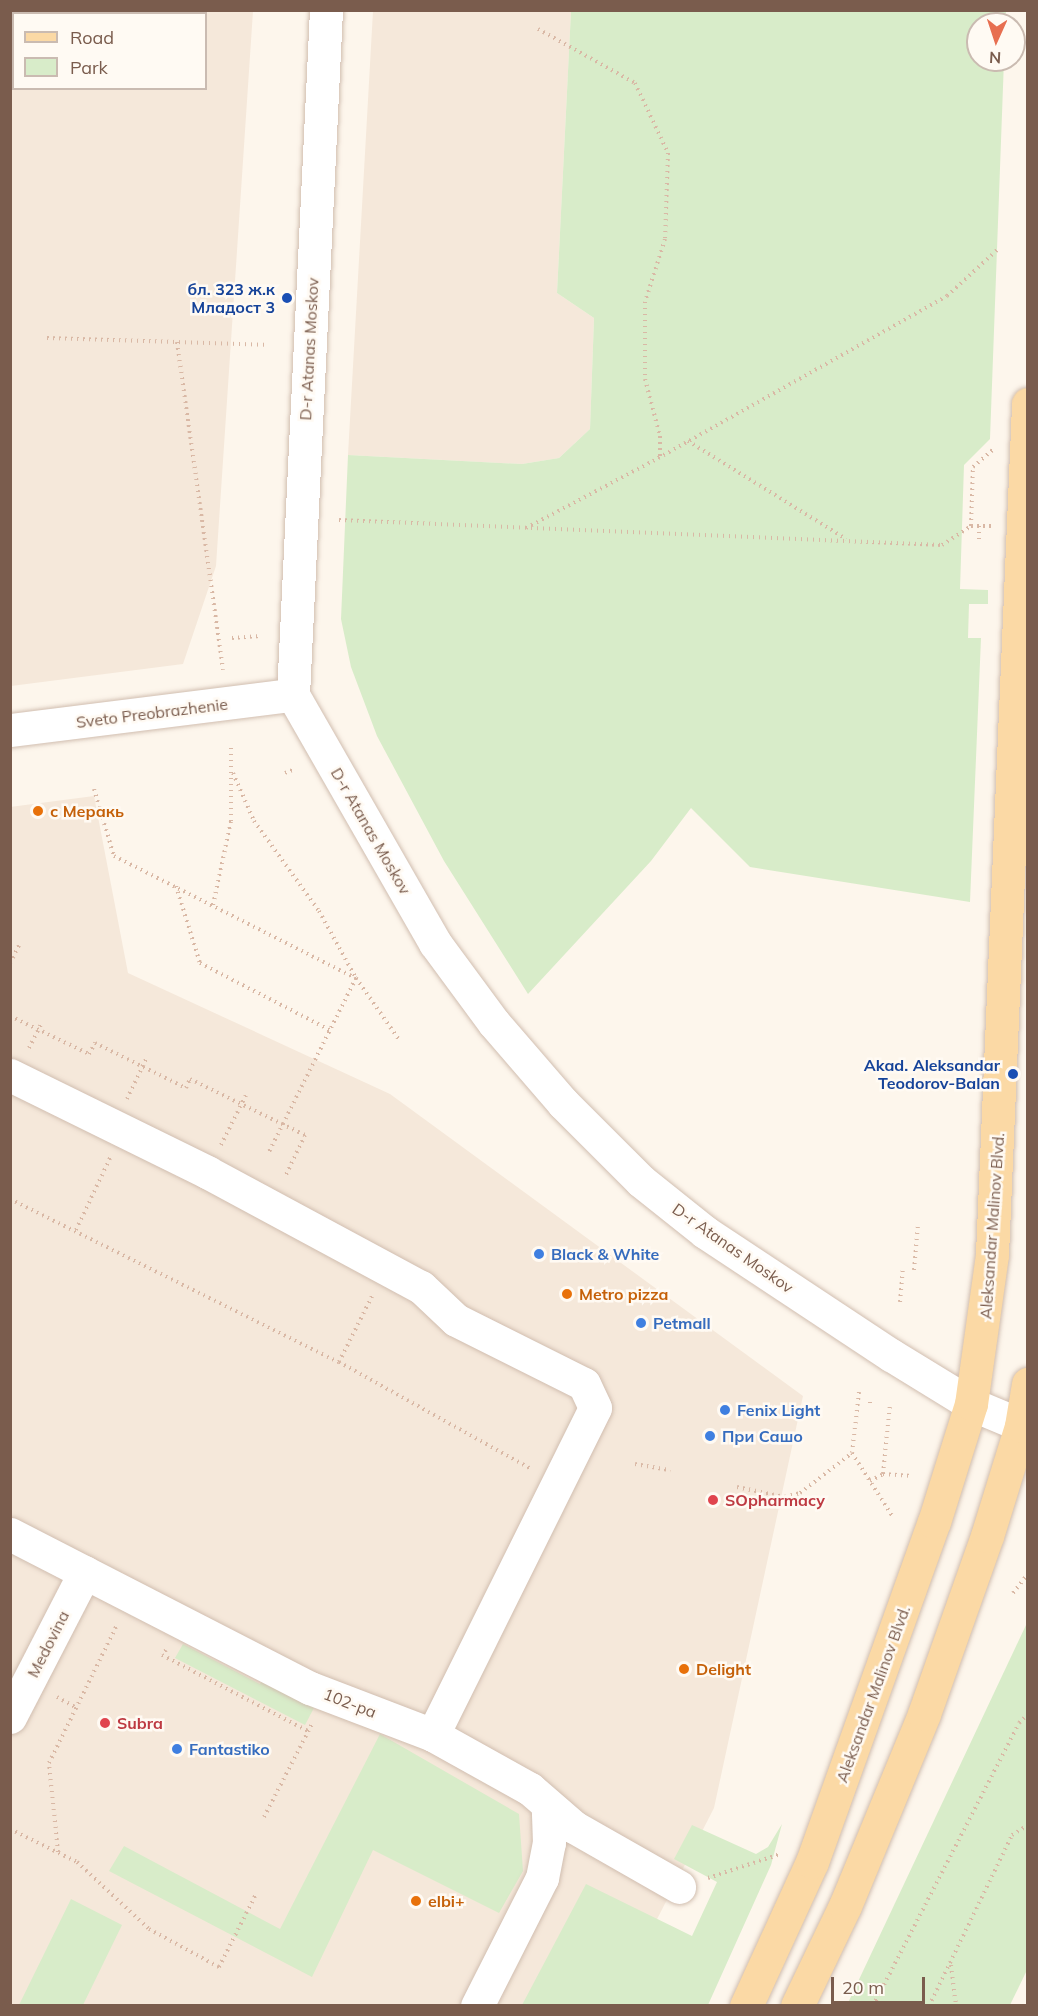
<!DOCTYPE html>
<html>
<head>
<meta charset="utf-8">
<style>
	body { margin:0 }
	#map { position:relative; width:1038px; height:2016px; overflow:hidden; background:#fdf6ec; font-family:Mulish,sans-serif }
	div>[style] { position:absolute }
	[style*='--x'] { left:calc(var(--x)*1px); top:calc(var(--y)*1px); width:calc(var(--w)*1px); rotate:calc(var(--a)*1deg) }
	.residential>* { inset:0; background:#f5e8da }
	.green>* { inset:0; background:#d8ecc9 }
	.path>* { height:4px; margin-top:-2px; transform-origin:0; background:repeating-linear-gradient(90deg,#d9b8a5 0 1.5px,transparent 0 6px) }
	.roads { filter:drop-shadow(0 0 2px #d1beb0) drop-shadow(0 0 2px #d1beb0) }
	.street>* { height:33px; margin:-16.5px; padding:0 16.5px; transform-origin:16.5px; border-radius:16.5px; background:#fff }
	.secondary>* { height:33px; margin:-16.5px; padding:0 16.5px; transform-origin:16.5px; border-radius:16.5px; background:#fff }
	.primary>* { height:33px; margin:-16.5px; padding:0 16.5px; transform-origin:16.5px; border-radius:16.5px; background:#fbd9a5 }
	.dots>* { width:16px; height:16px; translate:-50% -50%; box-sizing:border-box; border:3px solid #fffaf3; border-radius:50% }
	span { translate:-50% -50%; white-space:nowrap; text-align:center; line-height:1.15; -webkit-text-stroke:5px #fffaf3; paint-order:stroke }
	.transit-label { font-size:16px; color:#164399; font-weight:700 }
	.right { translate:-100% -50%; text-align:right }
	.street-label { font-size:16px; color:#7a5c4d }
	.food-label { font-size:16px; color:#c56008; font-weight:700 }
	.left { translate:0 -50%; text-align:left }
	.shop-label { font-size:16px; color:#366cbe; font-weight:700 }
	.health-label { font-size:16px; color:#be3a42; font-weight:700 }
	.frame { position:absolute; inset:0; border:12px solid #7a5c4d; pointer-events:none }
	.legend { position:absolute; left:12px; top:12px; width:195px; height:78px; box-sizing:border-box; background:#fffaf3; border:2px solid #cabbb1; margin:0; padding:8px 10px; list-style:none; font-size:18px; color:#7a5c4d }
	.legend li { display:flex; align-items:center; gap:12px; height:30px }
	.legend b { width:30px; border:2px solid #cabbb1 }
	.north { position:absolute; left:966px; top:12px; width:60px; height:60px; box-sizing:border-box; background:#fffaf3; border:2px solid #cabbb1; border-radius:50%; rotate:183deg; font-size:16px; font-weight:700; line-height:24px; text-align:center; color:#7a5c4d }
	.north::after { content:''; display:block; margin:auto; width:21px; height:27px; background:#e76f51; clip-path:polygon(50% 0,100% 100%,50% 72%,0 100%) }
	.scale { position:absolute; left:831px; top:1977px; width:94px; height:27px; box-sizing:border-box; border:3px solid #7a5c4d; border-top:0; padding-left:8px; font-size:18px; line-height:21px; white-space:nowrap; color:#7a5c4d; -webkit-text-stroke:4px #fffaf3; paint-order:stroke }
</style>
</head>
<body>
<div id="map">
	<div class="residential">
		<i style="clip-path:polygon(evenodd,10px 11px,253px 11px,216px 566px,183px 664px,11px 686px,10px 11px,14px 14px,206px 14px,206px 88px,14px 88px,14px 14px)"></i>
		<i style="clip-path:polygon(373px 11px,571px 11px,557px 293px,594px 318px,590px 429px,559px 458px,522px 464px,348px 455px)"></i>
		<i style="clip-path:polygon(94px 796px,128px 973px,390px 1094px,803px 1396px,714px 1808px,613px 2005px,11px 2005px,10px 807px)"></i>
	</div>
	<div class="green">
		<i style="clip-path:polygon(571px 11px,1006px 11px,1005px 24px,978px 24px,978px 60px,1004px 60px,990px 439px,964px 465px,960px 589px,988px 590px,988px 604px,969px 604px,968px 638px,981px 638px,970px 902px,750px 867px,691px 808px,651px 861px,528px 994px,444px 861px,377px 736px,351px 667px,341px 619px,348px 455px,522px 464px,559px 458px,590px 429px,594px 318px,557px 293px)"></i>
		<i style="clip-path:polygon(1027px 1623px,1027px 1970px,1010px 2005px,847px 2005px)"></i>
		<i style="clip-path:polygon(183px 1644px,260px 1684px,264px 1677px,316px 1704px,305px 1725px,175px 1658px)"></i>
		<i style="clip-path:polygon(380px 1734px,519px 1814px,523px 1871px,499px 1913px,373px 1850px,312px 1977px,109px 1871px,124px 1846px,280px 1929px)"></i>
		<i style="clip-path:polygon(782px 1824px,771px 1865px,708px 2005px,522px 2005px,586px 1884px,692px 1936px,717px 1882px,674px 1859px,692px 1825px,756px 1854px,768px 1847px)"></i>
		<i style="clip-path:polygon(71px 1899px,122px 1925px,83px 2005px,19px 2005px)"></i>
	</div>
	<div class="path">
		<i style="--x:538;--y:29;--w:111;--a:29.1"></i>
		<i style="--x:635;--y:83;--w:77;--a:64.8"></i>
		<i style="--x:668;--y:153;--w:86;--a:92"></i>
		<i style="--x:665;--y:239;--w:66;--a:107.6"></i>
		<i style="--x:645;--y:302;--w:77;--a:90"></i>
		<i style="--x:645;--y:379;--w:59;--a:75.3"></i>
		<i style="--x:660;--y:436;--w:21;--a:90"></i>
		<i style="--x:47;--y:338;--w:218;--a:1.8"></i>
		<i style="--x:177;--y:342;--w:331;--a:82"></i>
		<i style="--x:688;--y:441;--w:186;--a:31.8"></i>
		<i style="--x:339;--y:520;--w:604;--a:2.37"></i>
		<i style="--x:942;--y:545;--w:35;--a:-33"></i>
		<i style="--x:971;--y:526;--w:21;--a:0"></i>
		<i style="--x:971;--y:526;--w:59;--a:-88.1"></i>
		<i style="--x:973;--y:467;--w:28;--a:-41"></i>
		<i style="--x:526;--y:528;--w:144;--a:-27.8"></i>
		<i style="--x:653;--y:461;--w:337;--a:-29.3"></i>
		<i style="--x:947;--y:296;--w:68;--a:-42.6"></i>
		<i style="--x:979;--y:539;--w:13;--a:-90"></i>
		<i style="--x:232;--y:638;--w:28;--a:-4"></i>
		<i style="--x:233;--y:773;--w:52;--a:66.4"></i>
		<i style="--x:254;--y:821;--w:111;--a:54.2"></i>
		<i style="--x:319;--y:911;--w:77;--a:61.1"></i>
		<i style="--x:356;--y:978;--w:77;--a:55.1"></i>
		<i style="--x:285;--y:773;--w:11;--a:-22"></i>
		<i style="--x:94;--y:789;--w:70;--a:73.4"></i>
		<i style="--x:114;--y:856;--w:271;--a:26.8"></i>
		<i style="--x:356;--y:978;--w:195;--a:116.6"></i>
		<i style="--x:176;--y:886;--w:81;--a:72.7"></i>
		<i style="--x:200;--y:963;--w:146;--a:27.3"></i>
		<i style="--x:213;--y:905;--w:86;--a:-77.9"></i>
		<i style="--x:231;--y:821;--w:78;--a:-90"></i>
		<i style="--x:10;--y:963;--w:22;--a:-63"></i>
		<i style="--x:10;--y:1016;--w:88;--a:25.7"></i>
		<i style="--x:89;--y:1054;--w:13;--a:-61"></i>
		<i style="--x:95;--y:1043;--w:102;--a:26.3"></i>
		<i style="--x:186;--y:1088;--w:10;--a:-66"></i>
		<i style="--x:190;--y:1079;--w:128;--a:26"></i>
		<i style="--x:305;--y:1135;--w:47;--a:115.5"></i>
		<i style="--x:29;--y:1048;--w:29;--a:-63"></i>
		<i style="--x:127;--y:1099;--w:44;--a:-64.6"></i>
		<i style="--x:221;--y:1145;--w:56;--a:-63.4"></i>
		<i style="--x:10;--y:1199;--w:367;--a:26.4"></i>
		<i style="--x:339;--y:1362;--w:220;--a:29.1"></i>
		<i style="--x:76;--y:1230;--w:80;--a:-64.7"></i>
		<i style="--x:914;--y:1270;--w:45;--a:-84.9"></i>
		<i style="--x:900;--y:1302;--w:33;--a:-85"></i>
		<i style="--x:339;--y:1362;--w:74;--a:-63.4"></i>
		<i style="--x:859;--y:1392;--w:61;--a:96.5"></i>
		<i style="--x:852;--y:1453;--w:76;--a:57.4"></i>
		<i style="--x:870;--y:1403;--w:4;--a:-90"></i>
		<i style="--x:635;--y:1464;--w:36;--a:10"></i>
		<i style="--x:883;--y:1474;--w:70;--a:-84.3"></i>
		<i style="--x:870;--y:1481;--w:15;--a:-28"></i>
		<i style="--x:883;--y:1474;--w:26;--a:4"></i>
		<i style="--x:737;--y:1487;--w:49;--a:11.8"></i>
		<i style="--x:785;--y:1497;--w:16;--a:-15"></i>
		<i style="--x:800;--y:1493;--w:66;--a:-37.6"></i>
		<i style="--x:1013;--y:1593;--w:24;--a:-52"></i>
		<i style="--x:166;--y:1650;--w:6;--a:129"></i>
		<i style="--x:162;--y:1655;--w:165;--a:27.5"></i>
		<i style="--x:57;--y:1697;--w:21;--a:29"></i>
		<i style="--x:264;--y:1817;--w:107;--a:-62.7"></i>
		<i style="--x:10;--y:1829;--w:75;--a:26.2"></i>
		<i style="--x:77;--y:1862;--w:98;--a:42.9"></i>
		<i style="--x:149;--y:1929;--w:80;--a:28.5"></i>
		<i style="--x:219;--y:1967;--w:82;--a:-63.1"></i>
		<i style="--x:58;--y:1852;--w:89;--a:-95.8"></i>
		<i style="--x:49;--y:1763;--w:154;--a:-63.8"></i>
		<i style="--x:708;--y:1878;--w:76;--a:-18.4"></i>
		<i style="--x:951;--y:1965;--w:41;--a:83"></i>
		<i style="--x:873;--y:2006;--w:318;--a:-62.7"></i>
		<i style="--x:1019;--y:1723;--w:13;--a:-45"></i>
		<i style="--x:929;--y:2006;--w:190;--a:-64.1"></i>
		<i style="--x:1012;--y:1835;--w:19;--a:-32"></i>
	</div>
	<div class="roads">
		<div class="street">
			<i style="--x:10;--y:1075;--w:220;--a:26.2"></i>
			<i style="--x:207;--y:1172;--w:243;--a:28.3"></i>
			<i style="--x:421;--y:1287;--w:48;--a:43.3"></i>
			<i style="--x:456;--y:1320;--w:143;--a:26.6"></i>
			<i style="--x:584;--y:1384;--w:26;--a:65"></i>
			<i style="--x:595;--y:1408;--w:365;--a:116.4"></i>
			<i style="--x:10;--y:1534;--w:337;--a:27.2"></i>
			<i style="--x:310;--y:1688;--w:132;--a:20.9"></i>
			<i style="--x:433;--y:1735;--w:111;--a:29.1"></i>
			<i style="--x:530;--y:1789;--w:58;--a:40.8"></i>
			<i style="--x:574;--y:1827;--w:121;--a:29.7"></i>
			<i style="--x:10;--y:1717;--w:163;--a:-62.7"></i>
			<i style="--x:477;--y:2006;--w:144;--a:-63.1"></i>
			<i style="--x:542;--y:1878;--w:36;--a:-79"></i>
			<i style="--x:549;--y:1843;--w:38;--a:-92"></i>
		</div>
		<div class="secondary">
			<i style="--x:326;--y:10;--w:686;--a:92.76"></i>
			<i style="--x:293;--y:695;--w:286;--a:60.2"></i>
			<i style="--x:435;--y:943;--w:99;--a:53.6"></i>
			<i style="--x:494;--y:1023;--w:106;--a:49.2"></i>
			<i style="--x:563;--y:1103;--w:110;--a:45"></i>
			<i style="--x:641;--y:1181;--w:82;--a:38.6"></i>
			<i style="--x:705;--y:1232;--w:223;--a:33.5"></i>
			<i style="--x:891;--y:1355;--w:94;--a:31.5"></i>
			<i style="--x:971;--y:1404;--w:62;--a:22.8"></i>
			<i style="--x:10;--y:730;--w:285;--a:-7.1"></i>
		</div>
		<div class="primary">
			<i style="--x:746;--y:2006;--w:158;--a:-65.4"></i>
			<i style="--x:812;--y:1862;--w:361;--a:-70.3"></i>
			<i style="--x:934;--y:1522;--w:124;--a:-72.6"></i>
			<i style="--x:971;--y:1404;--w:151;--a:-82"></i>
			<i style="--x:992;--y:1254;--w:851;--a:-87.57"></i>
			<i style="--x:797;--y:2006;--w:111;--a:-64.4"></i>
			<i style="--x:845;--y:1906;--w:208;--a:-67.6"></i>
			<i style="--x:924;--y:1714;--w:189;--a:-70.5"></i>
			<i style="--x:987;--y:1536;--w:115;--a:-72.8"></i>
			<i style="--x:1021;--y:1426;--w:43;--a:-80.5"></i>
		</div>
	</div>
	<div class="dots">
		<i style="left:287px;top:298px;background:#1a4fb4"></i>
		<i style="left:38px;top:811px;background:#e8710a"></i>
		<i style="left:1013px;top:1074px;background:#1a4fb4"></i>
		<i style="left:539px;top:1254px;background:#3f7fe0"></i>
		<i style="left:567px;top:1294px;background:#e8710a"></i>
		<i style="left:641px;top:1323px;background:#3f7fe0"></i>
		<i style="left:725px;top:1410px;background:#3f7fe0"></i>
		<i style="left:710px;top:1436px;background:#3f7fe0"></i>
		<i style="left:713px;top:1500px;background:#e0444e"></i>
		<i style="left:684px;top:1669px;background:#e8710a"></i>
		<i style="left:105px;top:1723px;background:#e0444e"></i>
		<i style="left:177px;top:1749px;background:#3f7fe0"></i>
		<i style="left:416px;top:1901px;background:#e8710a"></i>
	</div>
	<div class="transit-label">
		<span class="right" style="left:275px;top:298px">бл. 323 ж.к<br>Младост 3</span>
		<span class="right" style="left:1000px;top:1074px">Akad. Aleksandar<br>Teodorov-Balan</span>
	</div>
	<div class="street-label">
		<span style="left:309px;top:349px;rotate:-87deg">D-r Atanas Moskov</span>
		<span style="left:152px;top:713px;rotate:-7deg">Sveto Preobrazhenie</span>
		<span style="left:371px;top:831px;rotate:60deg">D-r Atanas Moskov</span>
		<span style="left:992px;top:1226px;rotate:-86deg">Aleksandar Malinov Blvd.</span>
		<span style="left:733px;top:1248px;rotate:35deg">D-r Atanas Moskov</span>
		<span style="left:48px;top:1644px;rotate:-63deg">Medovina</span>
		<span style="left:873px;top:1694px;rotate:-70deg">Aleksandar Malinov Blvd.</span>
		<span style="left:350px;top:1703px;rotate:21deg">102-ра</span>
	</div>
	<div class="food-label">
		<span class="left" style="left:50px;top:811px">с Меракь</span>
		<span class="left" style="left:579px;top:1294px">Metro pizza</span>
		<span class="left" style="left:696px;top:1669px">Delight</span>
		<span class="left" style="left:428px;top:1901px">elbi+</span>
	</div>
	<div class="shop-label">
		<span class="left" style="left:551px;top:1254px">Black &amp; White</span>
		<span class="left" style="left:653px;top:1323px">Petmall</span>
		<span class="left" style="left:737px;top:1410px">Fenix Light</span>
		<span class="left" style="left:722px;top:1436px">При Сашо</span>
		<span class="left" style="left:189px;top:1749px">Fantastiko</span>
	</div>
	<div class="health-label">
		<span class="left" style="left:725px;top:1500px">SOpharmacy</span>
		<span class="left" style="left:117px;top:1723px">Subra</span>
	</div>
	<div class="frame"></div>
	<ul class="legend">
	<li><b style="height:8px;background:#fbd9a5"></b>Road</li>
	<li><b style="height:16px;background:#d8ecc9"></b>Park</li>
	</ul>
	<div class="north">N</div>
	<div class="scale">20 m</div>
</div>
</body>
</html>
